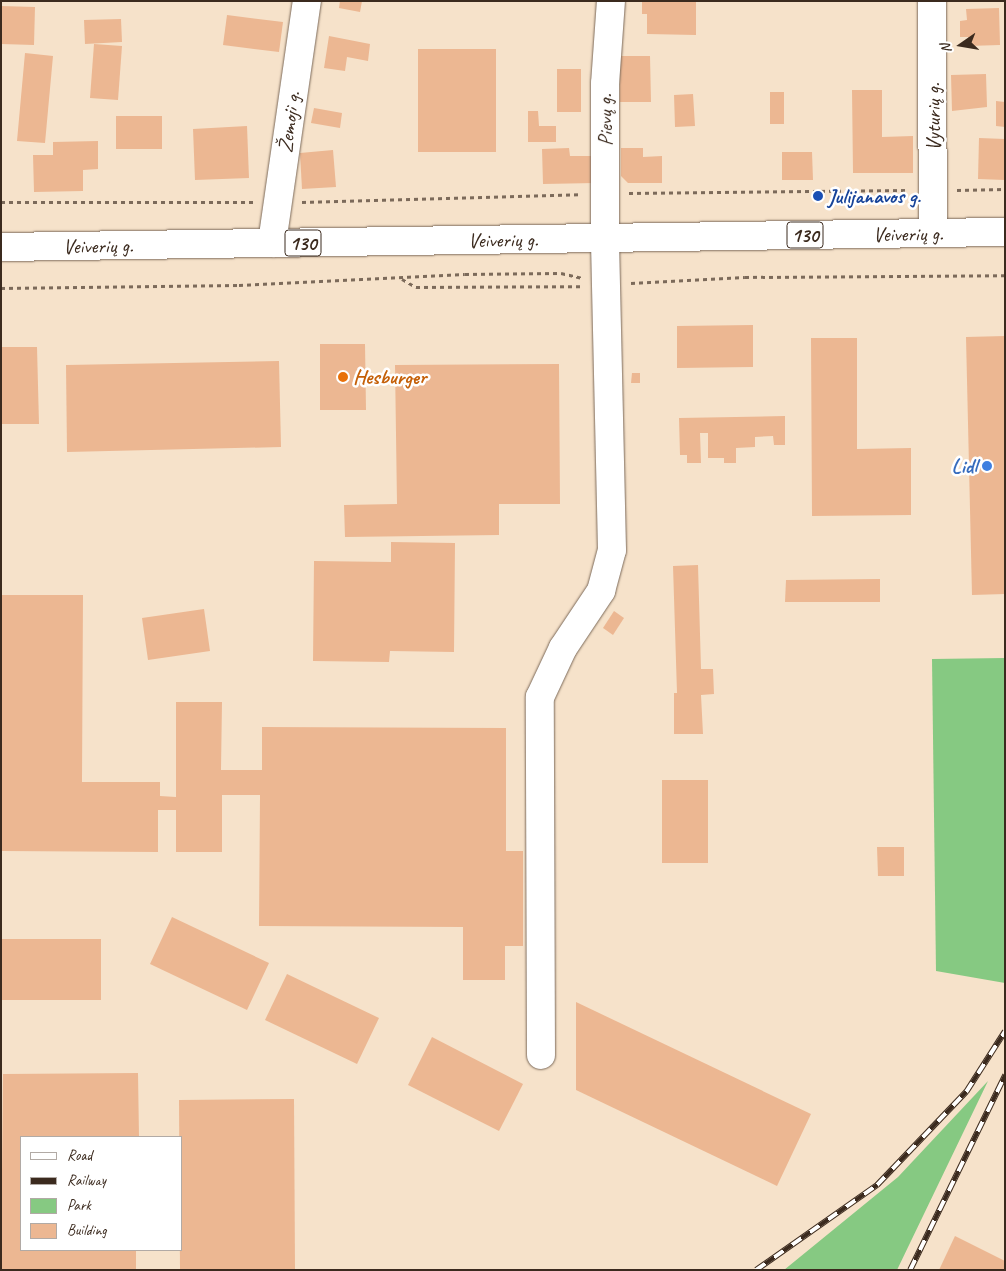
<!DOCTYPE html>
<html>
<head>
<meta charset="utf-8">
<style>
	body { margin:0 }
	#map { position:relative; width:1006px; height:1271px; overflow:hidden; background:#f6e2ca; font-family:Caveat,sans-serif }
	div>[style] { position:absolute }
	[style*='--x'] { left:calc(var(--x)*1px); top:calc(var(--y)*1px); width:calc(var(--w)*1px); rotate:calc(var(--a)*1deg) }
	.green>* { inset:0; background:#86c982 }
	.building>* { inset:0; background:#ecb792 }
	.path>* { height:3px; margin-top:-1.5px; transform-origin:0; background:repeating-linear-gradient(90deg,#7c6a5a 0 4px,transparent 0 8px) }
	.roads { filter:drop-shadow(0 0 1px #7c6a5a) drop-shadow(0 0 1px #7c6a5a) }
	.street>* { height:28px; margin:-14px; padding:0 14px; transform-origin:14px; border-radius:14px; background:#fff }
	.primary>* { height:28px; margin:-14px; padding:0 14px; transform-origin:14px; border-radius:14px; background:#fff }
	.rail>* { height:5.5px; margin-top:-2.75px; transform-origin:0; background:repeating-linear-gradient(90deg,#fff 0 11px,#3b2a1e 0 22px); box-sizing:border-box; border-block:1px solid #3b2a1e }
	.dots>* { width:14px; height:14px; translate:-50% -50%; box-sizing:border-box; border:2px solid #fff; border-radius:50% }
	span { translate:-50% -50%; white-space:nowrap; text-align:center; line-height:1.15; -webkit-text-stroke:5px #fff; paint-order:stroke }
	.shield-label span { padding:1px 4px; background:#fff; border:1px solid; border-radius:4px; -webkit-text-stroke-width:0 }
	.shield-label { font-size:20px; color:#3b2a1e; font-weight:700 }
	.street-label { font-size:21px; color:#3b2a1e }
	.transit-label { font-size:21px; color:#164399; font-weight:700 }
	.left { translate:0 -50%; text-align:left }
	.food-label { font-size:21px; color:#c56008; font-weight:700 }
	.shop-label { font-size:21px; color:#366cbe; font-weight:700 }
	.right { translate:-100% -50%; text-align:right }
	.frame { position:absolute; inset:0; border:2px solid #3b2a1e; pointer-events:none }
	.legend { position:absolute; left:20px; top:1136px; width:162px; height:115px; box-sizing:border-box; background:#fff; border:1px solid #b1aaa5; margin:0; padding:6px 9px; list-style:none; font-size:15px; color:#3b2a1e }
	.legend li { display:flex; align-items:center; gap:10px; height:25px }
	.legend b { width:25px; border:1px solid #b1aaa5 }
	.north { position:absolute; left:936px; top:20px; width:50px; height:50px; -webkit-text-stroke:4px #fff; paint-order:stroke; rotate:257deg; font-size:14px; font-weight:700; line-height:20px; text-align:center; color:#3b2a1e }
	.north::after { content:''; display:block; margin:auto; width:18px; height:22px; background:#3b2a1e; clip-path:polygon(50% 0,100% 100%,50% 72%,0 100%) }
</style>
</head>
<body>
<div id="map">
	<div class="green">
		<i style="clip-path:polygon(1005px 658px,1005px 983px,936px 971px,932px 659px)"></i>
		<i style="clip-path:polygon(988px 1081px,897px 1270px,784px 1270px,898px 1177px)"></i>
	</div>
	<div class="building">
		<i style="clip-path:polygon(340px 1px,362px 1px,360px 12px,339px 8px)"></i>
		<i style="clip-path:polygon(642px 1px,696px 1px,696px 35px,647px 34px,647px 14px,642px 14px)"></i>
		<i style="clip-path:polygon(1px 6px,35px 7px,34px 45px,1px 44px)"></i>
		<i style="clip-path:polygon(999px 8px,1000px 45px,968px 46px,968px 37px,960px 37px,960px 21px,967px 20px,966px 9px)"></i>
		<i style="clip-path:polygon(227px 15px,283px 22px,279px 52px,223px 45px)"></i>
		<i style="clip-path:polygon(121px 19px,122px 42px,85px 44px,84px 20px)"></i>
		<i style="clip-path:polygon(329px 36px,370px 44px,368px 61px,347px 57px,345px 71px,324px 68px)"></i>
		<i style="clip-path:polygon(94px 44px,122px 46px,118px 100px,90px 98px)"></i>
		<i style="clip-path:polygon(418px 49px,496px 49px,496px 152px,418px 152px)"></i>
		<i style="clip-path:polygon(25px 53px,53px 56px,45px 143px,17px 141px)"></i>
		<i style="clip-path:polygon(620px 56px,650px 56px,651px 102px,620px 102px)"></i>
		<i style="clip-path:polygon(557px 69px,581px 69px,581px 112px,557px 112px)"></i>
		<i style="clip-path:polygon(986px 74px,987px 107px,952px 111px,951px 75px)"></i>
		<i style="clip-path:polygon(852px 90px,882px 90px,882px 137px,913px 136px,913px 173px,853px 173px)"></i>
		<i style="clip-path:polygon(770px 92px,784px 92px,784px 124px,770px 124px)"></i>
		<i style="clip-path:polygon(693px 94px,695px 126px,675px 127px,674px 95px)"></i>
		<i style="clip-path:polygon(996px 101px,1005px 102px,1005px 127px,996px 126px)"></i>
		<i style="clip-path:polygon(314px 108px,342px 113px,340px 128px,311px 123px)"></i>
		<i style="clip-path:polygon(528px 111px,538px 111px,539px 126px,556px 126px,556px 142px,528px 142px)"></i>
		<i style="clip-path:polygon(116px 116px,162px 116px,162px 149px,116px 149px)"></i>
		<i style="clip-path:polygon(247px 126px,249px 178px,195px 180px,193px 129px)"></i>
		<i style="clip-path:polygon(979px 138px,1005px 139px,1005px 180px,978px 179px)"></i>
		<i style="clip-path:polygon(98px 141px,98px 169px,83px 170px,83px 191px,34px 192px,33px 155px,53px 155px,53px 142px)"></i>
		<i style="clip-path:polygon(569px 148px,570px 156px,594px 156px,595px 183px,543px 184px,542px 149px)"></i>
		<i style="clip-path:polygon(621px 148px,643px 148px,643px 157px,662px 156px,662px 183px,628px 183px,621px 176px)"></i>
		<i style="clip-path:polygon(333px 150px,336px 187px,302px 189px,300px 153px)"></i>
		<i style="clip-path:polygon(782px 152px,812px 152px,813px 180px,782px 180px)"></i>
		<i style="clip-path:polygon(753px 325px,753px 367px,677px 368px,677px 326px)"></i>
		<i style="clip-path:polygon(1005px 336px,1005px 594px,972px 595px,966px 337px)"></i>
		<i style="clip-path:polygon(811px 338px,857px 338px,857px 449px,911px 448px,911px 515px,812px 516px)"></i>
		<i style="clip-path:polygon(320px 344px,365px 344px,366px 410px,320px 410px)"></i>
		<i style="clip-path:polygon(1px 347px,37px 347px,39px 424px,1px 424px)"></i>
		<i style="clip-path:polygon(279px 361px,281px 447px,67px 452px,66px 365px)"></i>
		<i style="clip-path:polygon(559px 364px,560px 504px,499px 504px,499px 535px,345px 537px,344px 505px,397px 504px,395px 365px)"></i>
		<i style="clip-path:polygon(632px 373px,640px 373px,640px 383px,631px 383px)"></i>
		<i style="clip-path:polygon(785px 416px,785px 445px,774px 445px,773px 436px,755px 437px,755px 447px,736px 448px,736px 463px,724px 463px,724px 458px,708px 458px,708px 433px,700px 433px,701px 463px,687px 463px,687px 455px,680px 455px,679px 418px)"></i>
		<i style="clip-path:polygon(391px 542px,455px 543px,454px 652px,390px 651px,389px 662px,313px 661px,314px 561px,391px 562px)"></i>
		<i style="clip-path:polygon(698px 565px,701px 669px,713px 669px,714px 694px,701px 695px,703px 734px,674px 734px,674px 693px,677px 693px,673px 566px)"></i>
		<i style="clip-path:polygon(880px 579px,880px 602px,785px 602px,786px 580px)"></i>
		<i style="clip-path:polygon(1px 595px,83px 595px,82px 782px,160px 782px,160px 796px,176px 797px,176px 702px,222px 702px,221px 770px,262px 770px,262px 727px,506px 728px,506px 851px,523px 851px,523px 946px,505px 946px,505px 980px,463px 980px,463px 927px,259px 926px,260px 795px,222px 795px,222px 852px,176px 852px,176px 810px,158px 810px,158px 852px,1px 851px)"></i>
		<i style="clip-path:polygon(204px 609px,210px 651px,148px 660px,142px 618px)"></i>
		<i style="clip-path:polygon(614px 611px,624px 618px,613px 635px,603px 628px)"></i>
		<i style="clip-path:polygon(662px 780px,708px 780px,708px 863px,662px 863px)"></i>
		<i style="clip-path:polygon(877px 847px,904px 847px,904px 876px,878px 876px)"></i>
		<i style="clip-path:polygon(172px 917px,269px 963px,247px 1010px,150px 964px)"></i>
		<i style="clip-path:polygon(1px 939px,101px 939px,101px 1000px,1px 1000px)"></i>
		<i style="clip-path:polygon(287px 974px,379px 1018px,357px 1064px,265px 1020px)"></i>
		<i style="clip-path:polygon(576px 1002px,811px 1114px,777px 1186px,576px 1090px)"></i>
		<i style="clip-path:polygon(432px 1037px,523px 1084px,499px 1131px,408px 1085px)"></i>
		<i style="clip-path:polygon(138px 1073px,139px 1137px,21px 1137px,21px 1250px,136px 1250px,136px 1270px,1px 1270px,3px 1074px)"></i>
		<i style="clip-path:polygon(294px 1099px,295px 1270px,180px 1270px,179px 1100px)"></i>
		<i style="clip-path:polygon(955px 1236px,1005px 1261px,1005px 1270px,939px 1270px)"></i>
	</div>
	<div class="path">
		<i style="--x:957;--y:190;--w:48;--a:-1.2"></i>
		<i style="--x:629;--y:193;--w:279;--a:-0.6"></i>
		<i style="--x:1;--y:202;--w:252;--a:0"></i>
		<i style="--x:302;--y:202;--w:278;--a:-1.6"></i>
		<i style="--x:402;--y:279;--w:16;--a:30"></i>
		<i style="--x:416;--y:287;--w:167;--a:-0.3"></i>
		<i style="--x:631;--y:283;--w:114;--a:-3"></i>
		<i style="--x:745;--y:277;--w:260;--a:-0.4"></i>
		<i style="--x:1;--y:288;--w:238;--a:-0.7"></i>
		<i style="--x:239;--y:285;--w:226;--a:-2.8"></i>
		<i style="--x:465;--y:274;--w:96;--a:-0.6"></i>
		<i style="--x:561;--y:273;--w:22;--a:13"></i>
	</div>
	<div class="roads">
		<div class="street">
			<i style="--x:932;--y:1;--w:232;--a:89.8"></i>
			<i style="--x:272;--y:243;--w:245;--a:-81.8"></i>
			<i style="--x:541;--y:1055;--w:358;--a:-90.2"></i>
			<i style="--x:540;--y:697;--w:54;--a:-64.9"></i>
			<i style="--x:563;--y:648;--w:69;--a:-56.3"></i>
			<i style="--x:601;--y:591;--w:42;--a:-75"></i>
			<i style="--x:612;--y:550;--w:312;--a:-91.3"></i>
			<i style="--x:605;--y:238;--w:154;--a:-90"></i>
			<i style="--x:605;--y:84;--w:83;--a:-85.9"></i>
		</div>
		<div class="primary">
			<i style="--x:1;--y:247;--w:1004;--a:-0.86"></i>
		</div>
	</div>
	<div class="rail">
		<i style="--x:756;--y:1270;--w:148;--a:-35.1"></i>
		<i style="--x:877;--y:1185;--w:129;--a:-46.3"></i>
		<i style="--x:966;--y:1092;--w:72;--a:-57.4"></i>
		<i style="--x:910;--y:1270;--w:217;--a:-64"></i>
	</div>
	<div class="dots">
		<i style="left:818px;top:196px;background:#1a4fb4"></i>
		<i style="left:343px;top:377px;background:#e8710a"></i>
		<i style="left:987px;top:466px;background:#3f7fe0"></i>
	</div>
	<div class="shield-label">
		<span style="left:805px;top:235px">130</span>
		<span style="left:303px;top:243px">130</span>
	</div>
	<div class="street-label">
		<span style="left:933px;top:117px;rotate:-90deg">Vyturių g.</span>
		<span style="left:605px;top:120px;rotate:-90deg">Pievų g.</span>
		<span style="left:289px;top:122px;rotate:-82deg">Žemoji g.</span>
		<span style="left:908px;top:234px;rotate:-1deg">Veiverių g.</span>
		<span style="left:503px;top:240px;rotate:-1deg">Veiverių g.</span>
		<span style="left:98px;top:246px;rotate:-1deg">Veiverių g.</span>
	</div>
	<div class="transit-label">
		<span class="left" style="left:828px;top:196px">Julijanavos g.</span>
	</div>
	<div class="food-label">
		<span class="left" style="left:353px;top:377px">Hesburger</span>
	</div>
	<div class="shop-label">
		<span class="right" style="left:977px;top:466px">Lidl</span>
	</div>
	<div class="frame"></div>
	<ul class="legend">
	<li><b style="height:6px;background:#fff"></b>Road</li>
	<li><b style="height:6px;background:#3b2a1e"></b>Railway</li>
	<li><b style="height:14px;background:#86c982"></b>Park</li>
	<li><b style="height:14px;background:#ecb792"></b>Building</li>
	</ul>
	<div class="north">N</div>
</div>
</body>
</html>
